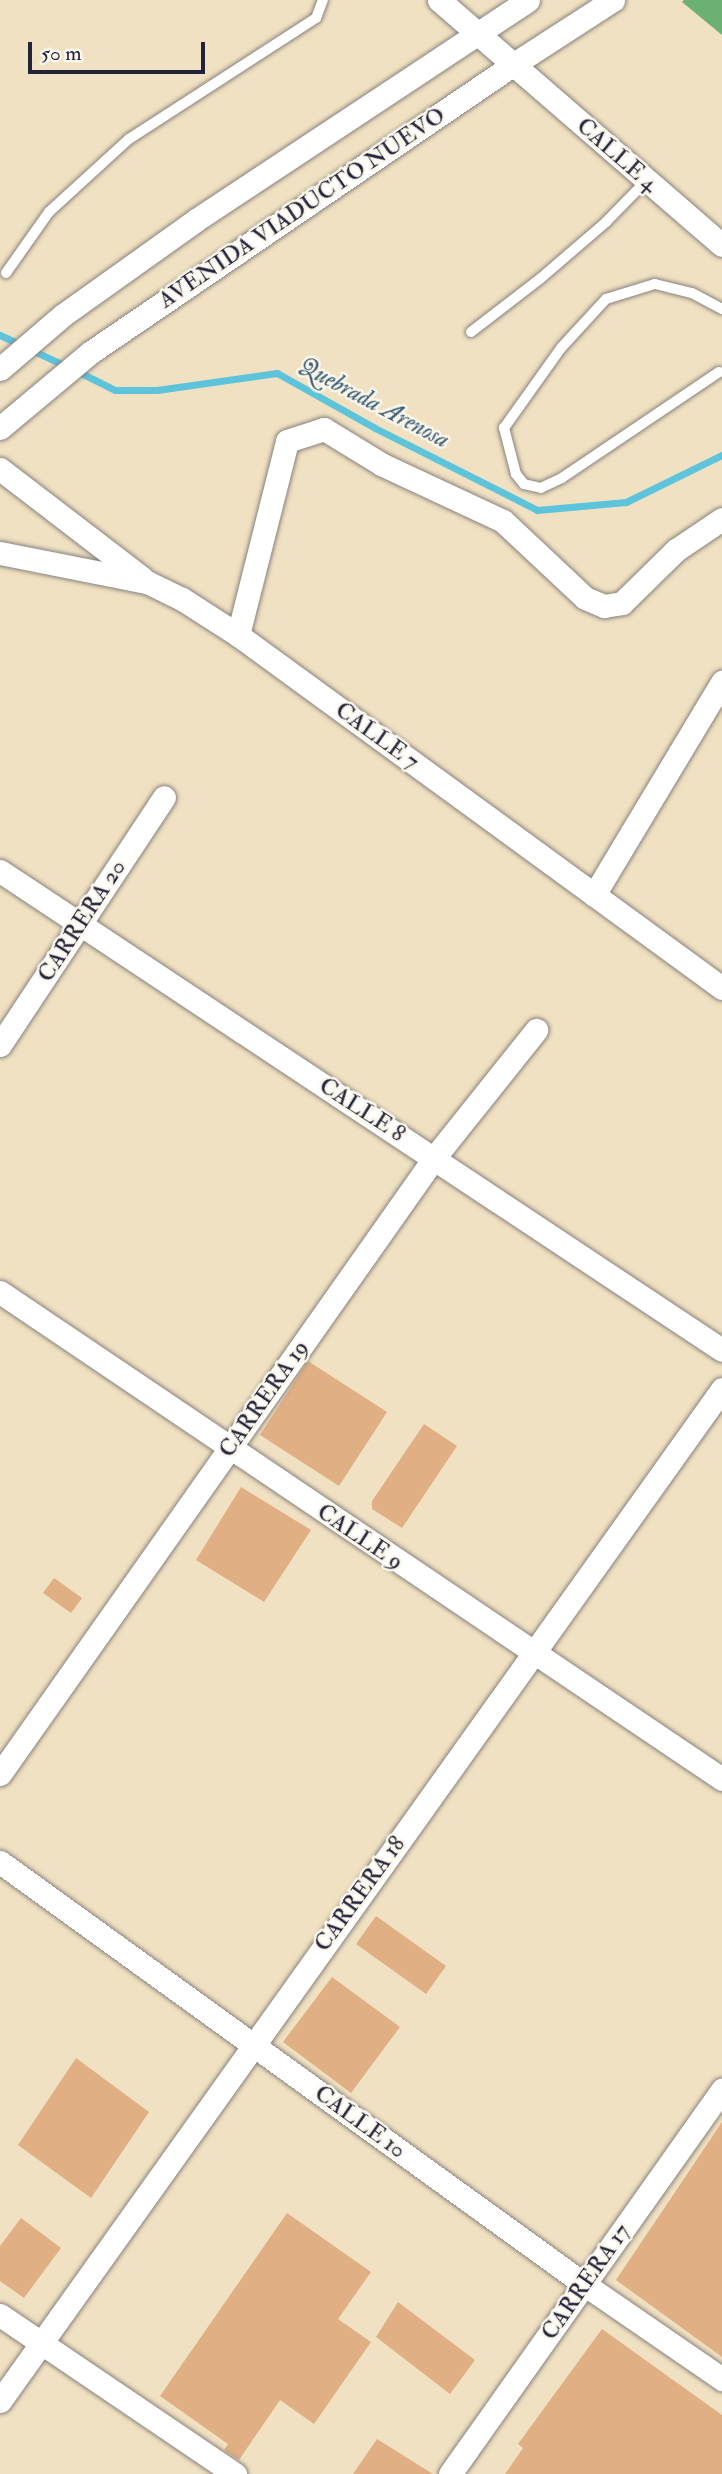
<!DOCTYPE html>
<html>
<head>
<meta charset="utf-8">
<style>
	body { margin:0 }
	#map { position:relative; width:722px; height:2474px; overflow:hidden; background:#f0e1c2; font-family:"IM FELL Double Pica",serif }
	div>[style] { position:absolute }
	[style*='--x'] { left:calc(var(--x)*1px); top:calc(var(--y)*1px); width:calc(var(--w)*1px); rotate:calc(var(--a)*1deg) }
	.forest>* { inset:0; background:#6cb074 }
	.stream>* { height:7px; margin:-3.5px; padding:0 3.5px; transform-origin:3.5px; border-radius:3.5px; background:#5ec4dc }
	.building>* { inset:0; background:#e1af84 }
	.roads { filter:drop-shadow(0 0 2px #89827e) drop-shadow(0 0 2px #89827e) }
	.service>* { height:10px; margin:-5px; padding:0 5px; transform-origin:5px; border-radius:5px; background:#fff }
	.minor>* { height:23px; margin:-11.5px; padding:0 11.5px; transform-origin:11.5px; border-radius:11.5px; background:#fff }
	span { translate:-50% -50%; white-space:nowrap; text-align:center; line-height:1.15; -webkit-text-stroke:5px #fbf7ec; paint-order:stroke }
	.street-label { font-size:23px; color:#22223b }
	.water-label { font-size:24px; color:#375b73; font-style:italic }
	.scale { position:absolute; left:28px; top:42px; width:177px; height:32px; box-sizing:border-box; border:4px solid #22223b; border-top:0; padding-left:9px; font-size:21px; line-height:24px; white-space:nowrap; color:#22223b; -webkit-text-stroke:5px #fbf7ec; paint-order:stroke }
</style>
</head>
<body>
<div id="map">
	<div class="forest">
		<i style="clip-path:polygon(684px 0,722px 0,722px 35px,682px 2px)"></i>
	</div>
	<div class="stream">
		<i style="--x:0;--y:335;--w:73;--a:25.2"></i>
		<i style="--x:77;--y:371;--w:42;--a:26.6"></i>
		<i style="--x:115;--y:390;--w:42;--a:0"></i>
		<i style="--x:157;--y:390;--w:121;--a:-8.1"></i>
		<i style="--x:277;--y:373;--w:112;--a:29.3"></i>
		<i style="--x:375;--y:428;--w:182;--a:26.8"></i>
		<i style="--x:537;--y:510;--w:89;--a:-5.1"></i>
		<i style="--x:626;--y:502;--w:107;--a:-26.1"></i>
	</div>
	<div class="building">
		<i style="clip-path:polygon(308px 1361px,387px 1412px,339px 1486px,260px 1435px)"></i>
		<i style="clip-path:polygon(424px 1424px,457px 1446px,402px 1528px,372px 1509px,372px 1501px)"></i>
		<i style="clip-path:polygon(241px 1487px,311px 1530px,264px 1602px,196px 1560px)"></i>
		<i style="clip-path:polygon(54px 1578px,82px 1598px,71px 1613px,43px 1593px)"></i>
		<i style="clip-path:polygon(376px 1916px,446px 1966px,426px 1994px,356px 1944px)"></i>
		<i style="clip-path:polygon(332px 1977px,400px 2027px,351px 2093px,283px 2042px)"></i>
		<i style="clip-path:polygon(76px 2058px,149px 2112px,91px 2198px,18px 2145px)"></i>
		<i style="clip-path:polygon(722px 2122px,722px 2357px,616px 2280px)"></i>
		<i style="clip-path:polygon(287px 2213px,371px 2272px,338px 2319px,371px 2342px,314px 2424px,280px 2400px,239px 2460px,224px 2450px,228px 2444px,160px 2396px)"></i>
		<i style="clip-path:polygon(21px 2218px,61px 2248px,24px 2298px,0 2281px,0 2246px)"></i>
		<i style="clip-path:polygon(398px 2302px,475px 2360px,450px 2394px,376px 2337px)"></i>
		<i style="clip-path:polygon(602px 2329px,722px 2415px,722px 2474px,505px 2474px,523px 2448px,518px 2444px)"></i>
		<i style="clip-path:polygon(377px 2439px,433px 2474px,353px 2474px)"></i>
	</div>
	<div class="roads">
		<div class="service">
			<i style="--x:6;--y:273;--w:75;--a:-54.8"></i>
			<i style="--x:49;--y:212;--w:108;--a:-42.4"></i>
			<i style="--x:129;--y:139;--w:223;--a:-32.9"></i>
			<i style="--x:316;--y:18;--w:19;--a:-69"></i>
			<i style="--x:471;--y:332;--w:88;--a:-37.6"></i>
			<i style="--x:541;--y:278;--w:86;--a:-40.7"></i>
			<i style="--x:606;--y:222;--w:57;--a:-45.7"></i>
			<i style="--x:719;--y:372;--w:189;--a:146"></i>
			<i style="--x:562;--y:478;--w:23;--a:155"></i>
			<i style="--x:541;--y:488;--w:17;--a:-167"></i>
			<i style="--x:524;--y:484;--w:13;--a:-129"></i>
			<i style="--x:516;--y:474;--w:48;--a:-104.6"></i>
			<i style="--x:504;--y:428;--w:98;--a:-54.5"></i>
			<i style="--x:561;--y:348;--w:67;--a:-47.4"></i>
			<i style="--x:606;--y:299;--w:51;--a:-17"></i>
			<i style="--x:655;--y:284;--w:38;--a:14"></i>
			<i style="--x:692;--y:293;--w:34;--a:28"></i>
		</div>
		<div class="minor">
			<i style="--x:439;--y:0;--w:374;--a:40.9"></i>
			<i style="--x:0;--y:369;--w:83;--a:-40.6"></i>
			<i style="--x:63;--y:315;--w:163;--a:-35.5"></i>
			<i style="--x:196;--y:220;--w:398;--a:-33.5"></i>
			<i style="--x:0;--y:428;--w:119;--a:-39.9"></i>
			<i style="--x:91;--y:352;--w:512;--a:-34.25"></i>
			<i style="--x:514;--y:64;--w:118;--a:-32.9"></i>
			<i style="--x:0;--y:469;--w:179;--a:37.5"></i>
			<i style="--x:0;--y:553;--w:150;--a:11.2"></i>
			<i style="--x:147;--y:582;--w:39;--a:26"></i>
			<i style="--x:182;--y:599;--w:67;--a:32.7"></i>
			<i style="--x:238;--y:635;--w:599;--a:36.1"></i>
			<i style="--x:238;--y:635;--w:200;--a:-75.8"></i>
			<i style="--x:287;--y:441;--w:39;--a:-18"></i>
			<i style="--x:324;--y:429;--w:69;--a:31.4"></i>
			<i style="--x:383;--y:465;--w:132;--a:25"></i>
			<i style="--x:503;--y:521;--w:112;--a:43.2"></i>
			<i style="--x:585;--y:598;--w:21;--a:23"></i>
			<i style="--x:604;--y:606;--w:18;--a:-9"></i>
			<i style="--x:622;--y:603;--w:76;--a:-44.5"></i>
			<i style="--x:676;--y:550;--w:55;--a:-34"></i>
			<i style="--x:0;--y:871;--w:866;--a:33.56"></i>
			<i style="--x:594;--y:895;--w:249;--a:-59"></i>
			<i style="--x:0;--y:1045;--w:297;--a:-56.5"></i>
			<i style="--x:0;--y:1292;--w:871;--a:34"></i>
			<i style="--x:0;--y:1774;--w:754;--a:-54.83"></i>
			<i style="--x:434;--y:1158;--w:164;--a:-51.4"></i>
			<i style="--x:0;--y:1862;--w:721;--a:35.85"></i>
			<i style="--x:584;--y:2284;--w:168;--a:34.5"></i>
			<i style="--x:0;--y:2315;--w:284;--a:34.1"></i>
			<i style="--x:0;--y:2401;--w:1243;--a:-54.49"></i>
			<i style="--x:450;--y:2474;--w:471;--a:-54.7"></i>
		</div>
	</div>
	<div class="street-label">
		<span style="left:617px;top:155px;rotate:41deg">CALLE 4</span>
		<span style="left:302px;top:208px;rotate:-34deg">AVENIDA VIADUCTO NUEVO</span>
		<span style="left:377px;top:736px;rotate:36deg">CALLE 7</span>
		<span style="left:82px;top:921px;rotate:-57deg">CARRERA 20</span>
		<span style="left:362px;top:1110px;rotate:33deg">CALLE 8</span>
		<span style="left:264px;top:1399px;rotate:-55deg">CARRERA 19</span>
		<span style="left:360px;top:1537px;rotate:34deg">CALLE 9</span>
		<span style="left:360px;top:1894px;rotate:-54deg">CARRERA 18</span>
		<span style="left:360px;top:2122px;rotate:36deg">CALLE 10</span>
		<span style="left:586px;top:2282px;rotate:-55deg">CARRERA 17</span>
	</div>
	<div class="water-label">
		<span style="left:374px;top:403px;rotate:28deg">Quebrada Arenosa</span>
	</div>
	<div class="scale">50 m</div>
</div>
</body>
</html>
